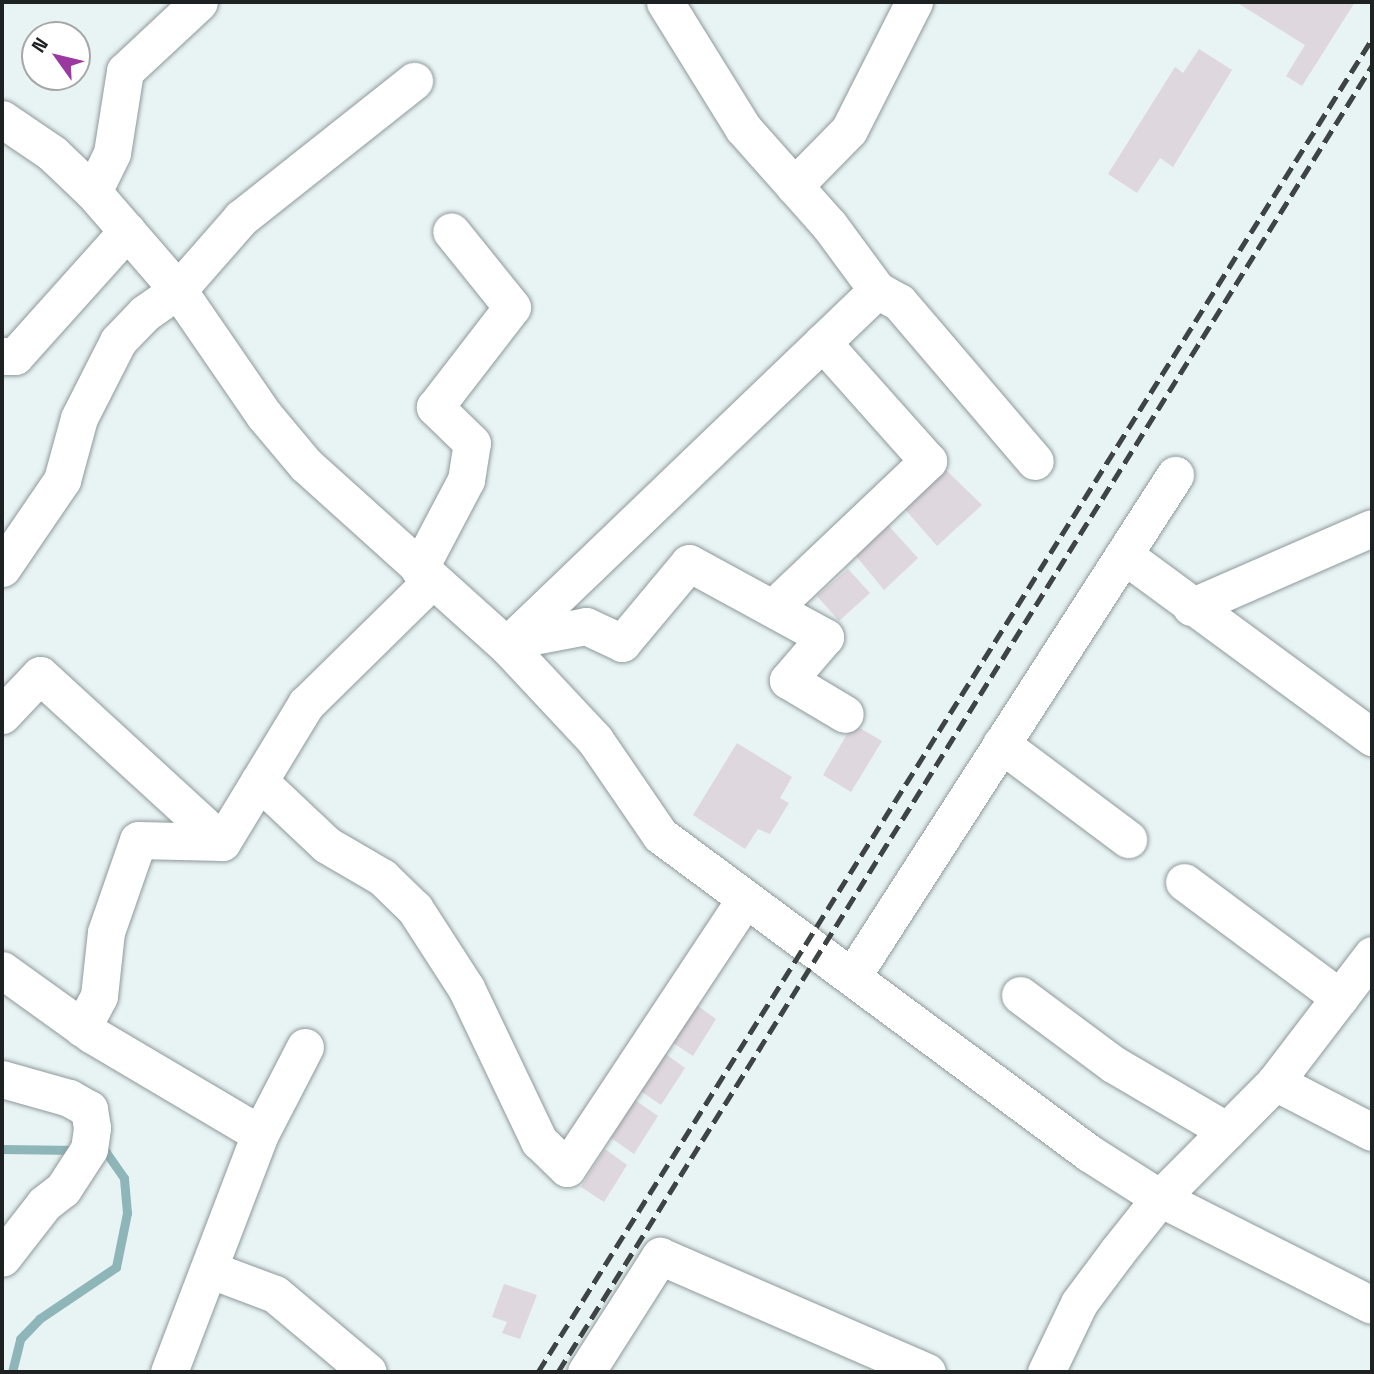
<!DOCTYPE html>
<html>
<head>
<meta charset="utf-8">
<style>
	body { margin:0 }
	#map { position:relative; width:1374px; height:1374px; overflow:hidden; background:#e8f3f4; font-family:"Space Grotesk",sans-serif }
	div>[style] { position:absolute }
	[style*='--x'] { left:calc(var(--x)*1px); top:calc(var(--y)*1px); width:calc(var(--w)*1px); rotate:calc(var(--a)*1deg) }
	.stream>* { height:9px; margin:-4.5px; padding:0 4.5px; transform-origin:4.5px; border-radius:4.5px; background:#8eb6b9 }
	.building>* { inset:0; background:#ded7de }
	.roads { filter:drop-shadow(0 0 2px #8f999a) drop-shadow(0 0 2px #8f999a) }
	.minor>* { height:37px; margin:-18.5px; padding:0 18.5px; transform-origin:18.5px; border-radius:18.5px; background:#fff }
	.rail>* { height:5px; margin-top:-2.5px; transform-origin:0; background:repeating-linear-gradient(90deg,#3e4343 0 14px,transparent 0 21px) }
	span { translate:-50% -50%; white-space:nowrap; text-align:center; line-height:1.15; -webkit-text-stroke:5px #fff; paint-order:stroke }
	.frame { position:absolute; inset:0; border:4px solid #1d2121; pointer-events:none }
	.north { position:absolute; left:21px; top:21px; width:70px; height:70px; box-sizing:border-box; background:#fff; border:2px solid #a5a6a6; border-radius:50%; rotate:304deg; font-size:19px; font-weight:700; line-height:28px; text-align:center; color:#1d2121 }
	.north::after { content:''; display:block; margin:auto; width:24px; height:32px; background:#9b39a0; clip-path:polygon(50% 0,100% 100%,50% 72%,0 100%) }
</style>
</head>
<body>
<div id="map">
	<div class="stream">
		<i style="--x:2;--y:1149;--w:75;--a:0.8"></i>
		<i style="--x:12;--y:1372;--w:34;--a:-76"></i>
		<i style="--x:20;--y:1339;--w:28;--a:-46"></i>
		<i style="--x:39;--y:1319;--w:93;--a:-34"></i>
		<i style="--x:116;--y:1267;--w:55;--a:-78.5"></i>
		<i style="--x:127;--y:1213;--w:35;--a:-95"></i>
		<i style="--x:124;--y:1178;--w:32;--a:-125"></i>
		<i style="--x:106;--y:1152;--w:8;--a:180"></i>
	</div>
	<div class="building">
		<i style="clip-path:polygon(1236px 2px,1355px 2px,1302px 86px,1286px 76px,1305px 45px)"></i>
		<i style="clip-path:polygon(1199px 49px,1232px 70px,1173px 167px,1160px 158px,1137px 193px,1108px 174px,1175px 67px,1183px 73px)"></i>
		<i style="clip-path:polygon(942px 466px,982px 505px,937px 546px,902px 506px)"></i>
		<i style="clip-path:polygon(888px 525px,918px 558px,884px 590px,856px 556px)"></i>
		<i style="clip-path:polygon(848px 569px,870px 593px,839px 621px,817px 596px)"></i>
		<i style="clip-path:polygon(853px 724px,882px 741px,851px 792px,823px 775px)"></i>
		<i style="clip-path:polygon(737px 743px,792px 777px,780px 798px,789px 803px,770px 834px,758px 829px,745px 849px,693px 815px)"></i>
		<i style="clip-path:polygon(694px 1003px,716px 1019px,693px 1056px,670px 1041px)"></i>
		<i style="clip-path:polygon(663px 1052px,685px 1068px,661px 1105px,639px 1090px)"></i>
		<i style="clip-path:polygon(635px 1100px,658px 1116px,634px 1154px,611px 1138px)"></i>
		<i style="clip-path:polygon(605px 1149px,627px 1165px,604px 1202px,581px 1187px)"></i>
		<i style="clip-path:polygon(504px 1284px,537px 1295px,520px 1339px,502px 1333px,507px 1322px,492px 1317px)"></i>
	</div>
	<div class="roads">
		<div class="minor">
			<i style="--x:2;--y:119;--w:60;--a:34.2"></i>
			<i style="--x:52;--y:153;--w:57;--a:43.6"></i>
			<i style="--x:93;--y:192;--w:130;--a:49.1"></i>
			<i style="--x:178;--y:290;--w:152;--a:55.5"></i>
			<i style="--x:264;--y:415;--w:65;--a:50"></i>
			<i style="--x:306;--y:465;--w:273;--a:42"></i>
			<i style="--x:509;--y:648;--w:126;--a:46.9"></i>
			<i style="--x:595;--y:740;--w:115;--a:55.6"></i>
			<i style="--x:660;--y:835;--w:534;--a:36.55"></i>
			<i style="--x:1089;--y:1153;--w:84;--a:32.4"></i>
			<i style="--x:1160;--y:1198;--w:237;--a:26.8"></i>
			<i style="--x:794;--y:186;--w:78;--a:-45.5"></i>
			<i style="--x:849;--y:130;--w:144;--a:-63.1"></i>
			<i style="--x:93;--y:192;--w:43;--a:-64"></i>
			<i style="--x:112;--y:153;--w:83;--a:-81"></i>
			<i style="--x:125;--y:71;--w:101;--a:-43"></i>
			<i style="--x:877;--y:290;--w:25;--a:29"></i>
			<i style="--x:899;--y:302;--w:209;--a:49.5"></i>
			<i style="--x:2;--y:356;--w:13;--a:0"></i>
			<i style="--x:15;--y:356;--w:168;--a:-48.1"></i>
			<i style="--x:1124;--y:555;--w:308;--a:36.3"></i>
			<i style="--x:2;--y:568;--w:107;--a:-55.7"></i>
			<i style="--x:62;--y:480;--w:64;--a:-74.7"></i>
			<i style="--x:79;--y:418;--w:86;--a:-63.1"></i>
			<i style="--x:118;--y:341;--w:39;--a:-46"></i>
			<i style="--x:145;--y:313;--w:40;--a:-34.9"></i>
			<i style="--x:178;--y:290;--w:96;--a:-48.8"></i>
			<i style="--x:241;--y:218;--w:221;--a:-38.4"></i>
			<i style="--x:419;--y:569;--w:101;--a:-62.2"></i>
			<i style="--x:466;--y:480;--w:37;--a:-81"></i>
			<i style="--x:472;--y:443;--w:52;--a:-135.8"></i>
			<i style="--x:435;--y:407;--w:126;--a:-52.4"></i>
			<i style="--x:512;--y:307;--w:97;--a:-128.8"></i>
			<i style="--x:1191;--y:607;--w:197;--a:-23.6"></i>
			<i style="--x:773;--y:608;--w:214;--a:-43.5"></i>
			<i style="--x:928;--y:461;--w:159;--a:-131.7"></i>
			<i style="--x:512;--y:640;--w:75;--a:-10.7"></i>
			<i style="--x:586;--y:626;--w:40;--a:25"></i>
			<i style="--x:622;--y:643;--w:104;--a:-50.1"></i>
			<i style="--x:689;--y:563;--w:155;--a:28.6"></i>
			<i style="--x:825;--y:637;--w:57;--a:130.7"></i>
			<i style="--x:788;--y:680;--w:66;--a:30.8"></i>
			<i style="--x:509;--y:648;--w:9;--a:-69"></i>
			<i style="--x:512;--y:640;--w:506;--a:-43.8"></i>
			<i style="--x:877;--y:290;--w:81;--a:-126.4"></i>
			<i style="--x:829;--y:225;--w:130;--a:-131.6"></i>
			<i style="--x:743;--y:128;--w:148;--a:-121.8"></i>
			<i style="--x:2;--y:715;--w:55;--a:-46.5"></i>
			<i style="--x:40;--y:675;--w:247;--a:42.5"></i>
			<i style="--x:1001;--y:744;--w:159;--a:36.8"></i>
			<i style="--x:259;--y:781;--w:93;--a:43.3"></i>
			<i style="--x:327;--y:845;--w:64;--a:30.2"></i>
			<i style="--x:382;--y:877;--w:46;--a:44.1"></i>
			<i style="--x:415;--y:909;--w:94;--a:57.2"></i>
			<i style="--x:466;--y:988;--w:170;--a:64.5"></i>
			<i style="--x:539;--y:1141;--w:39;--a:44"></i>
			<i style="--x:567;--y:1168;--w:323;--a:-56.5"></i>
			<i style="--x:1184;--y:882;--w:194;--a:36.6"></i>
			<i style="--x:2;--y:970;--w:110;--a:35.7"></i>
			<i style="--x:91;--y:1034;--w:196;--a:30.6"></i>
			<i style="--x:853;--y:975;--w:595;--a:-57.22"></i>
			<i style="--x:1020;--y:995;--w:116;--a:36.6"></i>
			<i style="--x:1113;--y:1064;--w:132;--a:30.4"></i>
			<i style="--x:82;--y:1028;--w:36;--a:-62"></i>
			<i style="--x:99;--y:996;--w:64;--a:-83.8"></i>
			<i style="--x:106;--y:932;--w:97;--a:-70.8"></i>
			<i style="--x:138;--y:840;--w:84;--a:1.4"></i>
			<i style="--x:222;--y:842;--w:162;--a:-58.7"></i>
			<i style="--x:306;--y:704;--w:175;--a:-44.5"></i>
			<i style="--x:2;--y:1079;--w:70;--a:15.8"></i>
			<i style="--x:69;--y:1098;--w:23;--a:29"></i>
			<i style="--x:89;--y:1109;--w:19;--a:81"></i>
			<i style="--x:92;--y:1128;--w:21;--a:98"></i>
			<i style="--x:89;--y:1149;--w:48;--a:123"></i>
			<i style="--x:63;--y:1189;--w:24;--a:142"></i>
			<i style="--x:44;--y:1204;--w:68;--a:127.9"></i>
			<i style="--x:1275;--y:1082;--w:109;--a:27.3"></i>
			<i style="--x:211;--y:1270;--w:68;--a:20.6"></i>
			<i style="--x:275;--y:1294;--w:121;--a:40"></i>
			<i style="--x:169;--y:1372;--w:255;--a:-69.1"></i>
			<i style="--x:260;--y:1134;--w:98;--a:-62.7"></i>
			<i style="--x:586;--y:1372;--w:138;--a:-57.5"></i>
			<i style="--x:660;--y:1256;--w:291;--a:23.5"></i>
			<i style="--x:1046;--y:1372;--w:76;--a:-64.4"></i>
			<i style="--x:1079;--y:1303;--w:64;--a:-53.3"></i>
			<i style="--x:1117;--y:1252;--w:69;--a:-51.5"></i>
			<i style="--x:1160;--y:1198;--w:163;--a:-45.2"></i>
			<i style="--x:1275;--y:1082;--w:160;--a:-52.6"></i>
		</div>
	</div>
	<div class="rail">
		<i style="--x:538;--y:1372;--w:1572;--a:-57.97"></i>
		<i style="--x:558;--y:1372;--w:1539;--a:-58.07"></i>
	</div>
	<div class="frame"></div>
	<div class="north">N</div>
</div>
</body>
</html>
